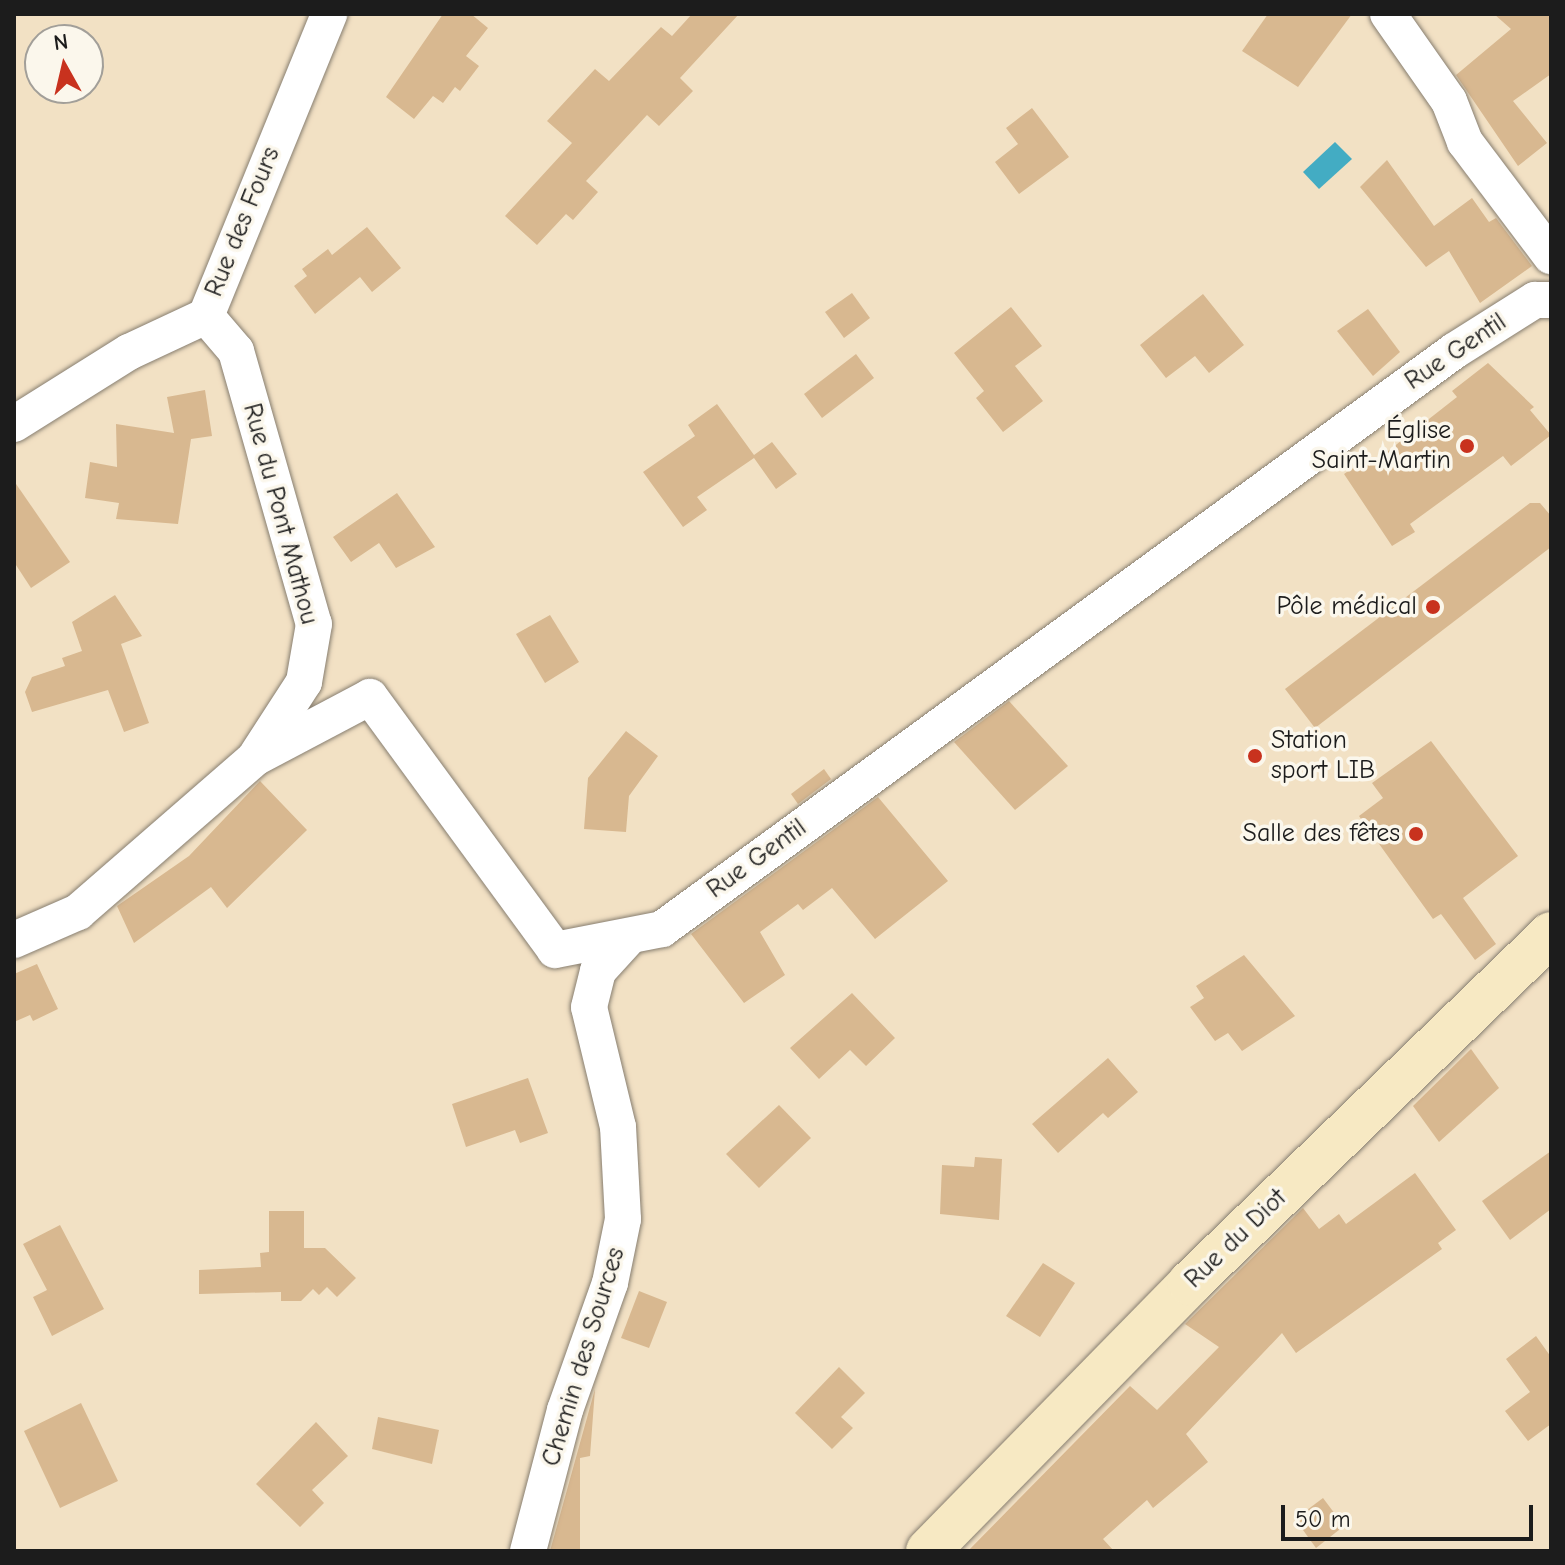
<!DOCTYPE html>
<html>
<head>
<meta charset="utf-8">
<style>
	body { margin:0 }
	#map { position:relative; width:1565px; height:1565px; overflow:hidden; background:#f2e1c4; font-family:"Comic Neue",sans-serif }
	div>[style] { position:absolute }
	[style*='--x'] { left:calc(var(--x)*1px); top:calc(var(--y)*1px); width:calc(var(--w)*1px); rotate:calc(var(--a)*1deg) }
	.water>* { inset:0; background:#43acc3 }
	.building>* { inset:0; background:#d8b890 }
	.roads { filter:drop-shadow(0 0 2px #877e70) drop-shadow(0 0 2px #877e70) }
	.street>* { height:36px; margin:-18px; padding:0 18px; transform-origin:18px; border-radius:18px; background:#fff }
	.secondary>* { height:44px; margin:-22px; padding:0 22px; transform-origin:22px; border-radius:22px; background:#f7e9c3 }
	.dots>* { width:22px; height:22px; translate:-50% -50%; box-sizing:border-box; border:4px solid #fbf7ec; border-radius:50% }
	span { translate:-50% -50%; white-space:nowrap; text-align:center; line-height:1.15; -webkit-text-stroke:7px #fbf7ec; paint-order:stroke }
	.street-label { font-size:26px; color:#1c1c1c }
	.poi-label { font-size:26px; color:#1c1c1c }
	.right { translate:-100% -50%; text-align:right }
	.left { translate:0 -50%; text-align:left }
	.frame { position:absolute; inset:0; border:16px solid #1c1c1c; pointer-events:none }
	.north { position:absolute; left:24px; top:24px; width:80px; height:80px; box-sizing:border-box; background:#fbf7ec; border:2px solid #a29f99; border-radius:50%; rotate:352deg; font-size:22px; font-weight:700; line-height:32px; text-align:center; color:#1c1c1c }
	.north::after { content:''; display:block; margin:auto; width:28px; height:36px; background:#c8321e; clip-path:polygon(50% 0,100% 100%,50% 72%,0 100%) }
	.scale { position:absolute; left:1281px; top:1505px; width:252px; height:36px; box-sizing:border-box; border:4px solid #1c1c1c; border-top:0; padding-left:10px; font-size:24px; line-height:28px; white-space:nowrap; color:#1c1c1c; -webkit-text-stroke:6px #fbf7ec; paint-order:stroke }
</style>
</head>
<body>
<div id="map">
	<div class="water">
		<i style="clip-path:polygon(1335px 142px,1352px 159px,1319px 189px,1303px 172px)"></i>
	</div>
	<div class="building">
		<i style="clip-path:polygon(443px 14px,471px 14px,488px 28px,466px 56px,479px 66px,460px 91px,455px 87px,443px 103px,433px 96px,414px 119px,386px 97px)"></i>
		<i style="clip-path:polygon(692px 14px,739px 14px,680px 78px,693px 91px,659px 126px,647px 115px,586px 181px,598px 192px,573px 220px,566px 214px,537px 245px,505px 216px,572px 143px,547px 121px,595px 69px,609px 81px,661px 27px,672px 36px)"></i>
		<i style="clip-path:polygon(1268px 14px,1352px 14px,1298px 87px,1242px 51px)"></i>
		<i style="clip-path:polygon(1494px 14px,1551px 14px,1551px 74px,1513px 101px,1547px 143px,1518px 166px,1456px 75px,1511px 29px)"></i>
		<i style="clip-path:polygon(1032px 108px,1069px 157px,1019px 194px,995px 162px,1018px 144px,1006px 128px)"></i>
		<i style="clip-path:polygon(1387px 160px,1434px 226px,1472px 198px,1489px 222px,1496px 218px,1532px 266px,1480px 303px,1449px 251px,1426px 267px,1360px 187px)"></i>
		<i style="clip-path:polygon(367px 227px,401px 268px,372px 292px,360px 277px,315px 314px,294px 286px,307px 276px,302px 269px,328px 249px,332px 255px)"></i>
		<i style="clip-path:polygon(852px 293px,870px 318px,844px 338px,825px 312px)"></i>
		<i style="clip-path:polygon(1203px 294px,1244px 345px,1209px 373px,1195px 356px,1166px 378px,1140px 345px)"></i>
		<i style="clip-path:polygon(1011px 307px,1042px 346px,1015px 366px,1043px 401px,1003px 432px,976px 398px,984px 391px,954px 353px)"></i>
		<i style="clip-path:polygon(1368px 309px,1400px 352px,1373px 376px,1337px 331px)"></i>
		<i style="clip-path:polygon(856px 354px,874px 378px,822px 418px,804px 394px)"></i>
		<i style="clip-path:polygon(1488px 363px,1534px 407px,1530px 410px,1551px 435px,1511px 466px,1503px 456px,1410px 524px,1415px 532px,1392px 546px,1344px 474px,1364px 460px,1369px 466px,1457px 397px,1452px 391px)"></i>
		<i style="clip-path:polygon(205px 390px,212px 436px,191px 439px,178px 524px,116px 519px,119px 503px,85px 498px,90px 462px,117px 467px,116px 424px,174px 433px,167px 397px)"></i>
		<i style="clip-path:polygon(717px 404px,754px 455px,772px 442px,797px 474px,776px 489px,754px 458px,697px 497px,707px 510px,683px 527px,643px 472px,695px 436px,688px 425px)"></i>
		<i style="clip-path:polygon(14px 481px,70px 562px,31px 588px,14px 562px)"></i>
		<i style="clip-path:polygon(397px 493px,435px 547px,396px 568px,379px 543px,351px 562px,333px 537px)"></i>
		<i style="clip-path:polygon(1530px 503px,1540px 503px,1551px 516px,1551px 547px,1315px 728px,1285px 689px)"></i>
		<i style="clip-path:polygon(115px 595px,142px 636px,121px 644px,149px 723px,124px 732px,108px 690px,32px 712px,25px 692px,32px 677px,65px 666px,62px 658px,82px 651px,72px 622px)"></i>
		<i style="clip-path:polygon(550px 615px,579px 662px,545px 683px,516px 634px)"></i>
		<i style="clip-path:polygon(1009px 701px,1068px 766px,1015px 810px,954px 742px)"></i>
		<i style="clip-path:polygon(626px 731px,658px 756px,629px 796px,626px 832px,584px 829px,588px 778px)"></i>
		<i style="clip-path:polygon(1431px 741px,1518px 856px,1463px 898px,1496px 944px,1475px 960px,1441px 914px,1433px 919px,1359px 816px,1383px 798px,1372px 783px)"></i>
		<i style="clip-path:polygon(824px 769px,831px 779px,798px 804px,791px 794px)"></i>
		<i style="clip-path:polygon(260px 781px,307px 830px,227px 908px,211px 887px,134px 943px,117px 906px,189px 856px)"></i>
		<i style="clip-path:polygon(878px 797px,948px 881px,875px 939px,832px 888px,803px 910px,798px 904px,760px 932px,785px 975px,744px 1003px,691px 934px)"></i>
		<i style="clip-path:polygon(1244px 955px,1295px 1016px,1242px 1051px,1228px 1033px,1215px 1041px,1190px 1007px,1204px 998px,1196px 986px)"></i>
		<i style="clip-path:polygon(37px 964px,58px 1009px,33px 1021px,30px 1015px,14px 1022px,14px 974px)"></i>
		<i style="clip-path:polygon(852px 993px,895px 1038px,866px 1066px,850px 1050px,819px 1079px,790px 1048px)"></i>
		<i style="clip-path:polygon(1471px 1049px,1499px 1088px,1439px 1142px,1413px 1106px)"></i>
		<i style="clip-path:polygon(1108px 1058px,1138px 1092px,1108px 1118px,1103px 1113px,1058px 1153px,1032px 1124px)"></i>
		<i style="clip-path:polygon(528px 1078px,548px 1133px,520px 1143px,515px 1130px,466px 1147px,452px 1104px)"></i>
		<i style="clip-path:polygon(779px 1105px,811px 1138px,759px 1188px,726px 1154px)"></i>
		<i style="clip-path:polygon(1551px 1151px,1551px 1209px,1510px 1240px,1482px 1201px)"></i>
		<i style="clip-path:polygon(975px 1157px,1002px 1159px,999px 1220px,940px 1214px,942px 1165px,974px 1167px)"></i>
		<i style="clip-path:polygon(1415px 1173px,1456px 1230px,1438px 1243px,1442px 1249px,1296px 1353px,1282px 1333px,1186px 1434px,1208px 1462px,1153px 1508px,1147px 1500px,1103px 1539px,1114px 1551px,968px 1551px,1130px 1386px,1157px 1410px,1219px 1347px,1185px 1324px,1303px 1208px,1319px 1229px,1339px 1214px,1346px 1224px)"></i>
		<i style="clip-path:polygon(269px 1211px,304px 1211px,304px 1248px,325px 1248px,356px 1278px,337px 1297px,327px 1287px,319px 1295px,313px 1289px,301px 1301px,281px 1301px,281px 1292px,199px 1294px,199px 1270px,261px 1267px,260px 1253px,269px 1252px)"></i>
		<i style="clip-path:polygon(60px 1225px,104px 1309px,52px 1336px,33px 1297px,47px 1290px,23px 1244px)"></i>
		<i style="clip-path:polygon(1043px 1263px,1075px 1283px,1040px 1337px,1006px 1316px)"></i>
		<i style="clip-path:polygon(639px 1291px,667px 1302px,649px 1348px,621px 1338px)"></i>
		<i style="clip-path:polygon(1536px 1336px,1551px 1357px,1551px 1424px,1528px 1441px,1505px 1411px,1530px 1392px,1506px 1359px)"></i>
		<i style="clip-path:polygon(839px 1367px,865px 1393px,841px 1417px,853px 1428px,832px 1449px,795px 1413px)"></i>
		<i style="clip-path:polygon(595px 1389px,590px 1456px,580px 1458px,580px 1551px,550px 1551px)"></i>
		<i style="clip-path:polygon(81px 1403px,118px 1481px,60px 1508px,24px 1431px)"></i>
		<i style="clip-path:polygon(378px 1417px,439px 1430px,432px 1464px,372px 1449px)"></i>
		<i style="clip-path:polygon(316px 1422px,348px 1456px,312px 1490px,324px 1503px,300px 1527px,256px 1484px)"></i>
		<i style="clip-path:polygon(1323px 1498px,1344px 1526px,1316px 1548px,1295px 1519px)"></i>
	</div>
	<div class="roads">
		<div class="street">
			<i style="--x:1388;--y:14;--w:106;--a:55"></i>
			<i style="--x:1449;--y:101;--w:44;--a:68.7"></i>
			<i style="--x:1465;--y:142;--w:143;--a:53"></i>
			<i style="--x:206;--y:316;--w:46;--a:49.4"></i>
			<i style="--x:236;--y:351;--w:284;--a:74.1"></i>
			<i style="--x:314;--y:624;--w:59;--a:99.8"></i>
			<i style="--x:304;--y:682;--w:85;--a:122.9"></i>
			<i style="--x:14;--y:424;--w:136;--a:-32.1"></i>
			<i style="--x:129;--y:352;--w:85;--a:-25.1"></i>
			<i style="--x:206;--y:316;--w:326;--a:-67.8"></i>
			<i style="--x:14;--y:940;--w:70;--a:-23.6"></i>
			<i style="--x:78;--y:912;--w:235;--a:-41"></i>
			<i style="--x:255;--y:758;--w:130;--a:-27.9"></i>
			<i style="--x:370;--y:697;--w:313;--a:53.8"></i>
			<i style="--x:555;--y:950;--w:109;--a:-11.1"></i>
			<i style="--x:662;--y:929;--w:980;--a:-36.12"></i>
			<i style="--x:1454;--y:351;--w:96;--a:-32.2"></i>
			<i style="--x:1535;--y:300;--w:16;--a:0"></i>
			<i style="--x:528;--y:1551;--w:146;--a:-75.3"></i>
			<i style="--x:565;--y:1410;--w:135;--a:-70.5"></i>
			<i style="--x:610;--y:1283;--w:65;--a:-78.5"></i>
			<i style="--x:623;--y:1219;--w:92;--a:-93.1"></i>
			<i style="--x:618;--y:1127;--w:123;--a:-103.6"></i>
			<i style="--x:589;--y:1007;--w:37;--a:-76"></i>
			<i style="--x:598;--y:971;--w:46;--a:-47.6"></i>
		</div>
		<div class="secondary">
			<i style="--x:928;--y:1551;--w:375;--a:-45.6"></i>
			<i style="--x:1190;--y:1283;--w:502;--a:-44.03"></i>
		</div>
	</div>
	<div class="dots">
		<i style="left:1467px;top:446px;background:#c8321e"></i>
		<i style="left:1433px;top:607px;background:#c8321e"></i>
		<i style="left:1255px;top:756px;background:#c8321e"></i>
		<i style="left:1416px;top:834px;background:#c8321e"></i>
	</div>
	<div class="street-label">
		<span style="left:243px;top:222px;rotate:-68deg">Rue des Fours</span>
		<span style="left:1456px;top:352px;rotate:-34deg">Rue Gentil</span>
		<span style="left:280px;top:514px;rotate:75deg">Rue du Pont Mathou</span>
		<span style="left:757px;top:859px;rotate:-36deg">Rue Gentil</span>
		<span style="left:1236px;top:1239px;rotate:-44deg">Rue du Diot</span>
		<span style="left:584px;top:1357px;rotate:-73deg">Chemin des Sources</span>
	</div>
	<div class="poi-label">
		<span class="right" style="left:1451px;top:446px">Église<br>Saint-Martin</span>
		<span class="right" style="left:1417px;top:607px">Pôle médical</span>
		<span class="left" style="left:1271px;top:756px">Station<br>sport LIB</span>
		<span class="right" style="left:1400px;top:834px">Salle des fêtes</span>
	</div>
	<div class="frame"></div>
	<div class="north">N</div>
	<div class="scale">50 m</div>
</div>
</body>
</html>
